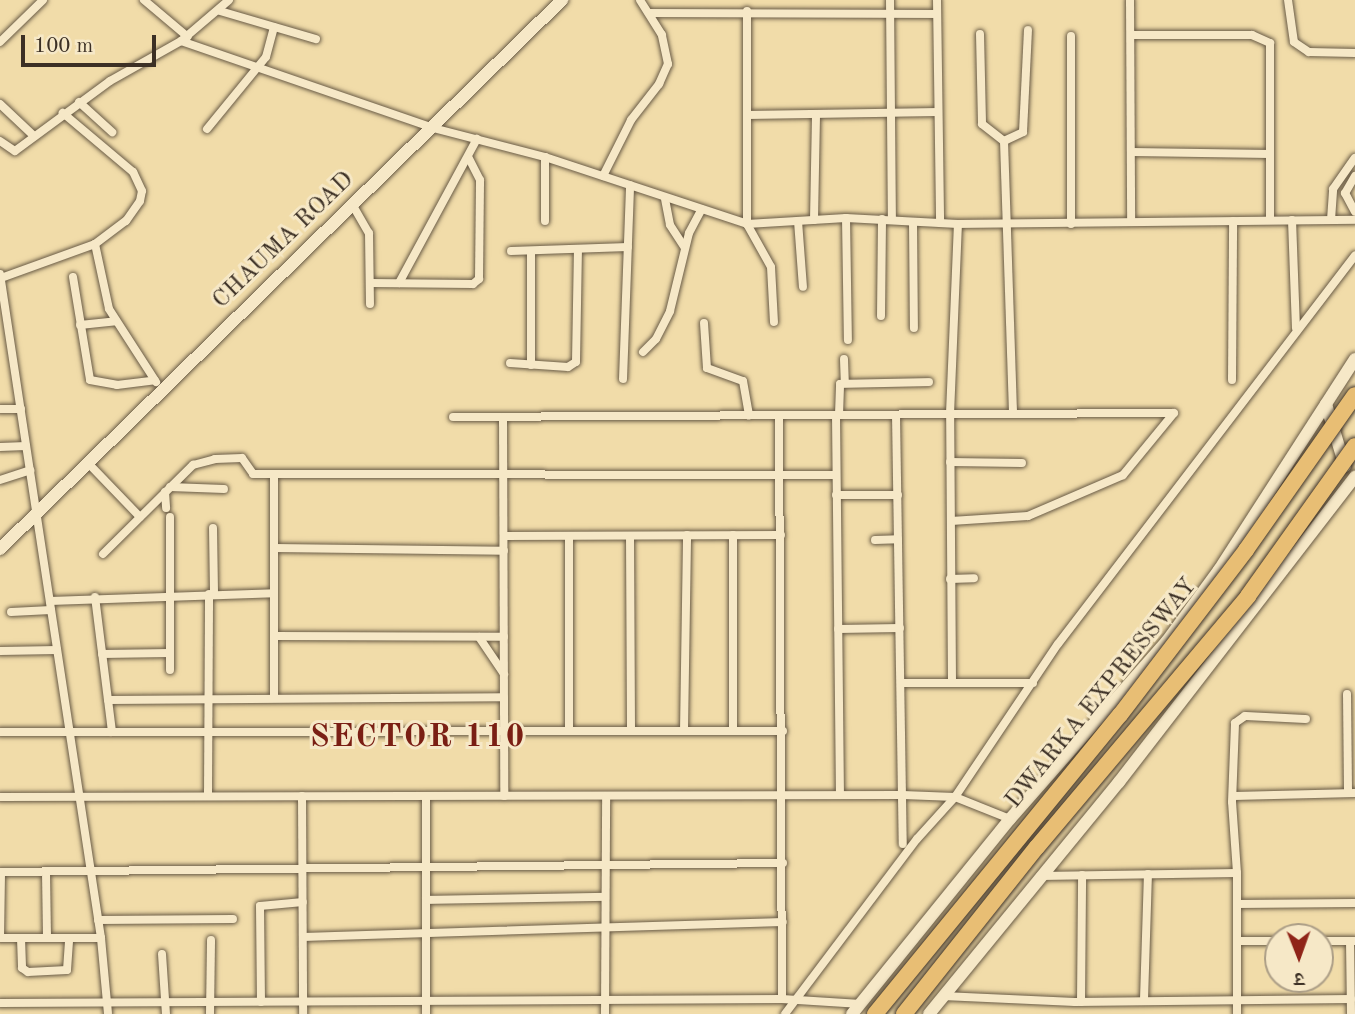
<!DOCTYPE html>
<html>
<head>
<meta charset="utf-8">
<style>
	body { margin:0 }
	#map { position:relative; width:1355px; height:1014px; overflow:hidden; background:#f1dca9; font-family:"Old Standard TT","Noto Serif Devanagari",serif }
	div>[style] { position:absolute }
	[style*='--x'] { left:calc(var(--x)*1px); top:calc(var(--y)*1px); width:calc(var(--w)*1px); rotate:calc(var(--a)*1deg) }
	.roads { filter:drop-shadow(0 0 2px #695b46) drop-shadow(0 0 2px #695b46) }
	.street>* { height:8px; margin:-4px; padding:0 4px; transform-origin:4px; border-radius:4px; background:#f6e8c7 }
	.secondary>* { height:12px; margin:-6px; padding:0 6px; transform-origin:6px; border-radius:6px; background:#f6e8c7 }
	.bridges { filter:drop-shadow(0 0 2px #3c3025) drop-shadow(0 0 2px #3c3025) }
	.highway-bridge>* { height:16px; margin:-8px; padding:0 8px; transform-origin:8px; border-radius:8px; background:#e8be74 }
	span { translate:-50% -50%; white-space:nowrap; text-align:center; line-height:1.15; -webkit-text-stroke:6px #f6e8c7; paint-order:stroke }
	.street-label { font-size:24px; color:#3c3025 }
	.district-label { font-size:32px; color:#7a1f14; font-weight:700; letter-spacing:2px }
	.north { position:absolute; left:1264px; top:923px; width:70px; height:70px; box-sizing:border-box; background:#f6e8c7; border:2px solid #ac9e86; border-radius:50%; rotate:179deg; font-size:19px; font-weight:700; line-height:28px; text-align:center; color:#3c3025 }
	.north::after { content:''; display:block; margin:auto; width:24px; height:32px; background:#8f2418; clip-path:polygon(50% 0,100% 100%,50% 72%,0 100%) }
	.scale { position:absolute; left:21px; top:35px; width:135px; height:32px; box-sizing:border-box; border:4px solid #3c3025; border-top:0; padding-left:9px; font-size:21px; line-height:24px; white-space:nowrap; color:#3c3025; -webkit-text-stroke:5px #f6e8c7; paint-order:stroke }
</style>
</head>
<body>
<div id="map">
	<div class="roads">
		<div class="street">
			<i style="--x:144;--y:0;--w:57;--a:40.1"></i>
			<i style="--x:890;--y:0;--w:220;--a:89.5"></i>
			<i style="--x:937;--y:0;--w:223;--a:89.2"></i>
			<i style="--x:1130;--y:0;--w:221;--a:89.7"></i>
			<i style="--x:1288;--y:0;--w:42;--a:81.9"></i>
			<i style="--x:1294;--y:42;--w:18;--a:34"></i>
			<i style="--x:1309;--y:52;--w:46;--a:1.2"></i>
			<i style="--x:220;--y:11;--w:100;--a:16.3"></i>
			<i style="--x:747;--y:11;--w:213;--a:90"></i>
			<i style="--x:747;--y:224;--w:49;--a:60.8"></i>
			<i style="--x:771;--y:267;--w:55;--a:86.9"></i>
			<i style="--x:650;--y:13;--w:287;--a:0.2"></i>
			<i style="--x:980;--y:34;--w:90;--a:88.7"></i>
			<i style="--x:982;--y:124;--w:28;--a:38"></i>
			<i style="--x:1004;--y:141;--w:273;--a:88.1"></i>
			<i style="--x:1132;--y:35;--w:120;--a:0"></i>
			<i style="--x:1252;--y:35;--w:20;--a:24"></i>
			<i style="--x:1270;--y:43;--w:176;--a:90"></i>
			<i style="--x:1071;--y:36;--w:188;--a:90"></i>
			<i style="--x:181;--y:41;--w:267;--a:19"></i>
			<i style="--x:433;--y:128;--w:116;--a:14.5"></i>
			<i style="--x:545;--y:157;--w:213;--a:18.3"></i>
			<i style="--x:747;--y:224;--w:99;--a:-3.5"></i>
			<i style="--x:846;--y:218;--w:112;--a:3.1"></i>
			<i style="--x:958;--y:224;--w:397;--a:-0.6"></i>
			<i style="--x:0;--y:42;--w:60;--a:-44.3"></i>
			<i style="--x:79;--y:102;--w:45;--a:42.3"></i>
			<i style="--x:0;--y:104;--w:47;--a:43.3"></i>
			<i style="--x:747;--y:115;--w:191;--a:-0.9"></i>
			<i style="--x:207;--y:129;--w:93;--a:-50.7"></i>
			<i style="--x:266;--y:57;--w:31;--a:-75"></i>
			<i style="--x:0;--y:141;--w:18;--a:34"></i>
			<i style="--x:15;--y:151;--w:118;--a:-36.4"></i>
			<i style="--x:110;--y:81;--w:81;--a:-29.4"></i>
			<i style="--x:181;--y:41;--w:63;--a:-40.5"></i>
			<i style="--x:1004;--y:141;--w:21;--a:-25"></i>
			<i style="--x:1023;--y:132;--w:102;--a:-87.2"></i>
			<i style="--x:1132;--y:152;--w:138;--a:0.8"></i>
			<i style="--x:603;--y:176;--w:63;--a:-63.4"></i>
			<i style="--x:631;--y:120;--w:46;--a:-52.1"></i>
			<i style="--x:659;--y:84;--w:22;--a:-66"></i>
			<i style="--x:668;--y:64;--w:30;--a:-102"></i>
			<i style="--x:662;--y:35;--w:41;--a:-122.2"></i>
			<i style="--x:1355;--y:176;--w:20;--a:120"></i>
			<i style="--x:1345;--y:193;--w:21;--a:62"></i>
			<i style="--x:665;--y:199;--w:26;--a:79"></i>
			<i style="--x:670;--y:225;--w:27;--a:57"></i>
			<i style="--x:352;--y:204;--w:34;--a:60"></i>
			<i style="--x:369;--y:233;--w:71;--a:89.2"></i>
			<i style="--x:846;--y:218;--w:122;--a:89.1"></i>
			<i style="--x:814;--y:220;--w:106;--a:-88.9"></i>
			<i style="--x:1292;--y:220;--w:108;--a:87.9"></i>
			<i style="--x:1331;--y:220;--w:31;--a:-86"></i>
			<i style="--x:1333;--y:189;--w:38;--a:-55"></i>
			<i style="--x:545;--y:221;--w:64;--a:-90"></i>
			<i style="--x:798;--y:221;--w:66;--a:85.7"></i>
			<i style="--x:913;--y:222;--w:106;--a:89.5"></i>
			<i style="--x:95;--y:244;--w:66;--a:77.8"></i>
			<i style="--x:109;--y:309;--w:87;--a:57.2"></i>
			<i style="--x:511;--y:251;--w:117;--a:-2"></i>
			<i style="--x:531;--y:251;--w:114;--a:90"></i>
			<i style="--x:0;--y:274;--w:672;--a:81.35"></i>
			<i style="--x:101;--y:938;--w:76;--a:84.7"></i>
			<i style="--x:73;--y:277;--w:104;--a:80.6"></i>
			<i style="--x:90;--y:380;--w:27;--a:10"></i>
			<i style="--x:117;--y:385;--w:38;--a:-7"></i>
			<i style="--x:1;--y:278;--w:100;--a:-19.9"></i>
			<i style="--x:95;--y:244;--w:39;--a:-37"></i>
			<i style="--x:126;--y:221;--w:24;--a:-55"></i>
			<i style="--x:140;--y:201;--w:10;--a:-79"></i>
			<i style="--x:142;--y:191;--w:21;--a:-115"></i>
			<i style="--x:133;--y:172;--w:92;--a:-139.9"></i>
			<i style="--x:370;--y:283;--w:103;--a:0.6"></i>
			<i style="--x:473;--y:284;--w:8;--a:-40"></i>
			<i style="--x:479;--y:279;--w:99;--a:-89.4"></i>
			<i style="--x:480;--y:180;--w:25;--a:-117"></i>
			<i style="--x:399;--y:283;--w:164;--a:-61.6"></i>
			<i style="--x:881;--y:316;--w:97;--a:-89.4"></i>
			<i style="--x:704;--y:323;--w:45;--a:86.2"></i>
			<i style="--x:707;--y:368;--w:38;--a:20"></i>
			<i style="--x:743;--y:381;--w:35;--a:80"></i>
			<i style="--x:80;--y:325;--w:36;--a:-6"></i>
			<i style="--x:643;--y:352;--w:18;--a:-45"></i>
			<i style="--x:656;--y:339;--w:31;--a:-63"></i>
			<i style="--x:670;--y:311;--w:80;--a:-76.3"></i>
			<i style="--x:689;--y:233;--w:27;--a:-62"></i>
			<i style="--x:844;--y:359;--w:24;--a:88"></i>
			<i style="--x:510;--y:363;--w:58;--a:3.9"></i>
			<i style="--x:568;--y:367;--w:9;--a:-32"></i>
			<i style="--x:576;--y:362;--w:113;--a:-89"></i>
			<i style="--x:623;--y:379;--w:194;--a:-87.9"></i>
			<i style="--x:1232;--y:380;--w:159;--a:-89.6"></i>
			<i style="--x:0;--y:409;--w:21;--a:0"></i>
			<i style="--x:779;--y:415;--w:584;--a:89.71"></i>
			<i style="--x:836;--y:415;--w:380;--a:89.4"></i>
			<i style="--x:839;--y:415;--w:31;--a:-88"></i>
			<i style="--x:840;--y:384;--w:89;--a:-1.3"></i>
			<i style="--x:896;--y:415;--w:429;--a:89.1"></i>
			<i style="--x:453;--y:417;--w:721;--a:-0.32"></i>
			<i style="--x:503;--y:417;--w:379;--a:89.8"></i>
			<i style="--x:0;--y:447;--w:26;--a:-2"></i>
			<i style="--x:950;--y:462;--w:72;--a:0.8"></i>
			<i style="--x:88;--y:463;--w:75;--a:46.1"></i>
			<i style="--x:274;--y:474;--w:224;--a:90"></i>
			<i style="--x:0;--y:480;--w:32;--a:-18"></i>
			<i style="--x:170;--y:487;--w:54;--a:2.1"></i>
			<i style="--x:165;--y:492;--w:16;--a:86"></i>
			<i style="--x:836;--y:495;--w:62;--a:0"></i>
			<i style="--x:951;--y:521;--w:77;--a:-3.7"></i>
			<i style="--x:1028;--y:516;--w:103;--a:-23.3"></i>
			<i style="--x:1123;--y:475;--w:80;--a:-50.6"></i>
			<i style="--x:213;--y:528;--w:66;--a:89.1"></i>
			<i style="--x:733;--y:535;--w:196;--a:90"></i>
			<i style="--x:504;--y:536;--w:277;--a:-0.2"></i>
			<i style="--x:630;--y:536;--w:195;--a:89.7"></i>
			<i style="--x:875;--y:540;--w:23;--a:-2"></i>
			<i style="--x:274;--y:548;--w:230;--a:0.7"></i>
			<i style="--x:103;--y:554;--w:127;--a:-44.7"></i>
			<i style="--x:193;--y:465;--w:23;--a:-15"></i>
			<i style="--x:215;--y:459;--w:27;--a:-2"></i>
			<i style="--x:242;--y:458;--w:19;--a:55"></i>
			<i style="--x:253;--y:474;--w:583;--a:0.1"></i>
			<i style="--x:950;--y:579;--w:24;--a:-2"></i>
			<i style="--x:95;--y:597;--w:136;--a:82.8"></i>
			<i style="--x:50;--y:601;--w:224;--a:-2"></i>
			<i style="--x:11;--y:612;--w:40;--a:-2.9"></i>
			<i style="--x:838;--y:629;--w:62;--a:-0.9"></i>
			<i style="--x:274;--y:636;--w:230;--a:0.2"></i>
			<i style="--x:479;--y:637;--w:45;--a:56"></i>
			<i style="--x:0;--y:651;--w:57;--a:-1"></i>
			<i style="--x:102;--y:654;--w:68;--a:-0.8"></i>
			<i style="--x:170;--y:670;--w:153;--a:-90"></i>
			<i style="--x:952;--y:681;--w:267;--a:-90.4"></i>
			<i style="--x:950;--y:414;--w:190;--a:-87.6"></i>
			<i style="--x:901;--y:683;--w:132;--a:0"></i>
			<i style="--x:1347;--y:694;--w:99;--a:89.4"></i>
			<i style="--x:108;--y:700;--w:396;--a:-0.4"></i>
			<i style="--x:569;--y:731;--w:195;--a:-90"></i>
			<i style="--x:684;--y:731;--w:196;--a:-89.1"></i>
			<i style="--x:0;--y:732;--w:783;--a:-0.07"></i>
			<i style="--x:208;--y:796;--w:202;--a:-89.7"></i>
			<i style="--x:302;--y:796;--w:218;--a:89.7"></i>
			<i style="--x:426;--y:796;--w:218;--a:90"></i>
			<i style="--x:1234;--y:796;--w:121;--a:-1.4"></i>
			<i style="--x:0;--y:797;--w:903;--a:-0.13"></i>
			<i style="--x:903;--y:795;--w:52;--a:2.2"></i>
			<i style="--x:955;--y:797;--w:59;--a:21.8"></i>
			<i style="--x:0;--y:872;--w:783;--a:-0.66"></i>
			<i style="--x:46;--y:873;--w:65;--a:89.1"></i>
			<i style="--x:1040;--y:876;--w:197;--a:-0.9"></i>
			<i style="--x:426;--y:900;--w:179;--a:-1"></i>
			<i style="--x:1237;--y:904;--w:118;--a:-0.5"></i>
			<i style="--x:98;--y:920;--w:135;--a:-0.4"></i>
			<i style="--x:303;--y:937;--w:480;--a:-1.8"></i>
			<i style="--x:0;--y:938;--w:101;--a:0"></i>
			<i style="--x:0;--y:938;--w:66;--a:-89.1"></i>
			<i style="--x:21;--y:938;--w:30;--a:88"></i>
			<i style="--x:22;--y:968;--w:7;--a:34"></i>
			<i style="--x:28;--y:972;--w:39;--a:-3"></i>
			<i style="--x:67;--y:970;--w:32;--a:-86"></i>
			<i style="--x:1237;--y:941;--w:41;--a:0"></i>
			<i style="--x:1320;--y:941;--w:35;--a:0"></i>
			<i style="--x:1350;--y:941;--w:73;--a:89.2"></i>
			<i style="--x:162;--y:954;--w:60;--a:86.2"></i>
			<i style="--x:943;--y:996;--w:132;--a:2.6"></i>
			<i style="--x:1075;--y:1002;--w:276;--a:-0.6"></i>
			<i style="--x:1144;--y:1000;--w:126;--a:-88.2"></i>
			<i style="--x:261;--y:1002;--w:96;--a:-90.6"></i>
			<i style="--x:260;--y:906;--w:43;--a:-5.3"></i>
			<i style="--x:1081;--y:1002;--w:127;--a:-89.5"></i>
			<i style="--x:0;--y:1003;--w:782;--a:-0.29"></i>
			<i style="--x:782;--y:999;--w:79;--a:3.6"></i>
			<i style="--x:210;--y:1014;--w:74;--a:-89.2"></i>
			<i style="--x:605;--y:1014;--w:218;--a:-89.7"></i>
			<i style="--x:785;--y:1014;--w:219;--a:-53"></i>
			<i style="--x:917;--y:839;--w:57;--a:-47.9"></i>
			<i style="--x:955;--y:797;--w:184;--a:-56.1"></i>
			<i style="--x:1058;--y:644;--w:489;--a:-52.6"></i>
			<i style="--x:1237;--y:1014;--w:141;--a:-90"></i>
			<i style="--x:1237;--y:873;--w:71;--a:-94"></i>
			<i style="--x:1232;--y:802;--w:79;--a:-87.8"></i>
			<i style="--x:1235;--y:723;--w:12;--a:-35"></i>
			<i style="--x:1245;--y:716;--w:61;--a:2.8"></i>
		</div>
		<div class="secondary">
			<i style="--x:1326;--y:404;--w:65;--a:73"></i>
			<i style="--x:0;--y:549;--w:786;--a:-44.33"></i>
			<i style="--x:852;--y:1014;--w:251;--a:-51"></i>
			<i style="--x:1010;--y:819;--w:237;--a:-48.6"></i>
			<i style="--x:1167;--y:641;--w:88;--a:-53.8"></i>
			<i style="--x:1219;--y:570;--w:251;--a:-57.2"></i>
			<i style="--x:929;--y:1014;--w:300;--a:-50.7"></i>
			<i style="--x:1119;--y:782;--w:386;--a:-52.3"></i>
		</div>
	</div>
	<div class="bridges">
		<div class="highway-bridge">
			<i style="--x:875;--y:1014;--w:387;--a:-50.7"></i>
			<i style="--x:1120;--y:715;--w:208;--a:-52.6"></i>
			<i style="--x:1246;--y:550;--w:189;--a:-54.9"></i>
			<i style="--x:904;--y:1014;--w:213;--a:-51.5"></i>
			<i style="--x:1037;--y:847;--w:328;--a:-49.9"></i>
			<i style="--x:1248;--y:596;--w:184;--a:-54.5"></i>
		</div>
	</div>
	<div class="street-label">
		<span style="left:284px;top:241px;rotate:-44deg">CHAUMA ROAD</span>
		<span style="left:1102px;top:694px;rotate:-51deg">DWARKA EXPRESSWAY</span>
	</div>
	<div class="district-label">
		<span style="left:418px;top:738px">SECTOR 110</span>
	</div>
	<div class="north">उ</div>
	<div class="scale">100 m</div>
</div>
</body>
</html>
